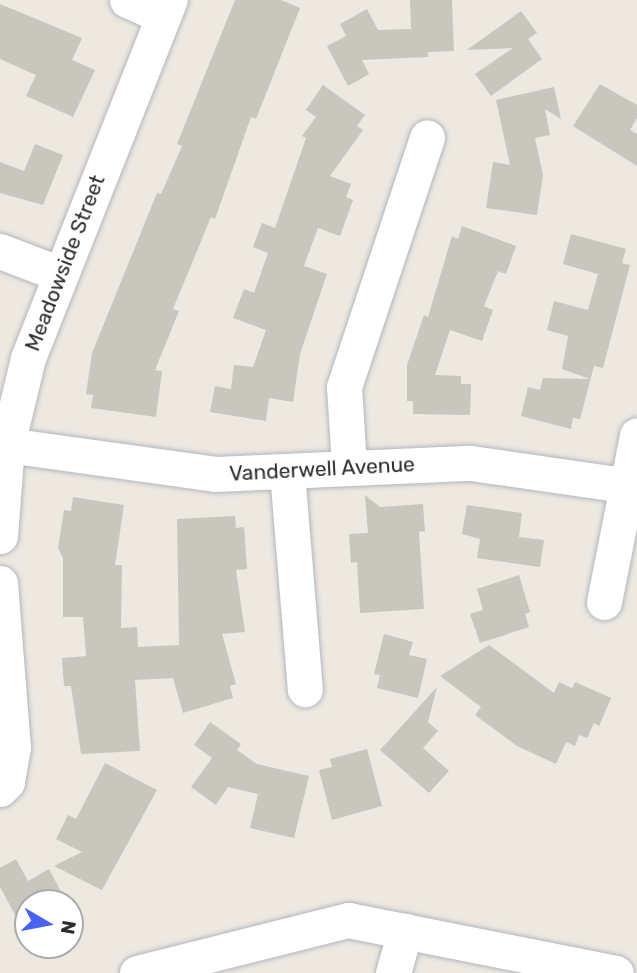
<!DOCTYPE html>
<html>
<head>
<meta charset="utf-8">
<style>
	body { margin:0 }
	#map { position:relative; width:637px; height:973px; overflow:hidden; background:#ede8e0; font-family:Rubik,sans-serif }
	div>[style] { position:absolute }
	[style*='--x'] { left:calc(var(--x)*1px); top:calc(var(--y)*1px); width:calc(var(--w)*1px); rotate:calc(var(--a)*1deg) }
	.building>* { inset:0; background:#c9c6be }
	.roads { filter:drop-shadow(0 0 2px #b3b6bf) drop-shadow(0 0 2px #b3b6bf) }
	.minor>* { height:35px; margin:-17.5px; padding:0 17.5px; transform-origin:17.5px; border-radius:17.5px; background:#fff }
	span { translate:-50% -50%; white-space:nowrap; text-align:center; line-height:1.15; -webkit-text-stroke:5px #fff; paint-order:stroke }
	.street-label { font-size:21px; color:#2d2d2d }
	.north { position:absolute; left:14px; top:889px; width:70px; height:70px; box-sizing:border-box; background:#fff; border:2px solid #ababab; border-radius:50%; rotate:100deg; font-size:19px; font-weight:700; line-height:28px; text-align:center; color:#2d2d2d }
	.north::after { content:''; display:block; margin:auto; width:24px; height:32px; background:#4863f3; clip-path:polygon(50% 0,100% 100%,50% 72%,0 100%) }
</style>
</head>
<body>
<div id="map">
	<div class="building">
		<i style="clip-path:polygon(235px 0,281px 0,300px 8px,256px 119px,251px 117px,215px 219px,211px 217px,173px 309px,179px 311px,155px 370px,162px 371px,156px 417px,91px 408px,93px 395px,86px 394px,92px 353px,157px 193px,161px 194px,182px 146px,177px 144px)"></i>
		<i style="clip-path:polygon(410px 0,452px 0,454px 51px,428px 52px,428px 57px,362px 60px,369px 74px,348px 86px,327px 46px,346px 36px,340px 24px,367px 9px,378px 30px,411px 29px)"></i>
		<i style="clip-path:polygon(0 4px,82px 38px,72px 60px,95px 70px,73px 117px,26px 96px,36px 75px,0 59px)"></i>
		<i style="clip-path:polygon(521px 11px,537px 33px,528px 39px,542px 59px,491px 96px,475px 74px,513px 48px,467px 50px)"></i>
		<i style="clip-path:polygon(600px 84px,637px 105px,637px 118px,630px 130px,637px 134px,637px 166px,573px 126px)"></i>
		<i style="clip-path:polygon(323px 85px,365px 115px,357px 126px,363px 130px,330px 176px,351px 184px,346px 197px,353px 200px,340px 236px,318px 228px,304px 266px,327px 274px,300px 354px,293px 402px,269px 398px,266px 421px,210px 412px,215px 386px,231px 389px,234px 365px,253px 367px,266px 330px,233px 318px,244px 289px,254px 293px,268px 253px,253px 247px,262px 223px,275px 228px,306px 138px,302px 136px,316px 117px,306px 110px)"></i>
		<i style="clip-path:polygon(554px 87px,561px 119px,545px 109px,550px 135px,535px 138px,543px 175px,537px 215px,486px 208px,493px 162px,510px 165px,496px 100px)"></i>
		<i style="clip-path:polygon(35px 144px,63px 155px,43px 205px,0 193px,0 162px,24px 171px)"></i>
		<i style="clip-path:polygon(462px 226px,516px 246px,506px 274px,498px 271px,484px 306px,493px 310px,482px 341px,450px 330px,435px 375px,461px 376px,461px 384px,471px 384px,470px 415px,413px 414px,413px 401px,407px 401px,407px 365px,424px 315px,428px 317px,452px 236px,458px 239px)"></i>
		<i style="clip-path:polygon(571px 234px,626px 249px,622px 263px,630px 265px,603px 368px,594px 366px,580px 419px,573px 418px,571px 429px,521px 416px,528px 387px,540px 390px,543px 378px,590px 379px,562px 369px,568px 336px,547px 330px,554px 301px,588px 310px,598px 274px,563px 264px)"></i>
		<i style="clip-path:polygon(365px 495px,380px 507px,423px 504px,425px 531px,419px 532px,424px 609px,360px 613px,357px 562px,351px 563px,349px 534px,368px 533px)"></i>
		<i style="clip-path:polygon(73px 497px,124px 505px,115px 565px,122px 565px,121px 628px,137px 627px,138px 647px,179px 645px,177px 519px,235px 516px,236px 528px,244px 527px,247px 569px,236px 570px,245px 632px,222px 634px,236px 684px,230px 686px,233px 698px,183px 713px,173px 678px,135px 680px,140px 751px,81px 754px,71px 686px,64px 686px,62px 658px,86px 656px,83px 617px,63px 617px,63px 558px,58px 548px,64px 510px,71px 511px)"></i>
		<i style="clip-path:polygon(467px 505px,522px 513px,519px 537px,544px 540px,540px 567px,477px 558px,480px 539px,462px 534px)"></i>
		<i style="clip-path:polygon(519px 575px,530px 612px,525px 614px,529px 627px,480px 643px,470px 614px,483px 610px,477px 589px)"></i>
		<i style="clip-path:polygon(384px 634px,413px 642px,409px 655px,427px 659px,418px 698px,377px 688px,380px 675px,374px 674px)"></i>
		<i style="clip-path:polygon(489px 645px,554px 693px,559px 682px,572px 688px,575px 682px,611px 698px,599px 726px,594px 723px,587px 738px,579px 735px,575px 746px,566px 742px,556px 764px,517px 746px,475px 715px,481px 707px,440px 676px)"></i>
		<i style="clip-path:polygon(437px 687px,428px 722px,438px 731px,423px 748px,449px 771px,429px 793px,380px 750px)"></i>
		<i style="clip-path:polygon(210px 722px,241px 744px,237px 750px,257px 764px,309px 776px,294px 838px,250px 828px,258px 794px,228px 787px,216px 805px,191px 787px,212px 758px,194px 745px)"></i>
		<i style="clip-path:polygon(367px 749px,382px 806px,332px 820px,319px 770px,332px 767px,330px 759px)"></i>
		<i style="clip-path:polygon(105px 763px,157px 790px,102px 890px,54px 866px,82px 852px,56px 839px,68px 815px,76px 819px)"></i>
		<i style="clip-path:polygon(16px 859px,28px 881px,49px 869px,67px 903px,28px 903px,28px 939px,0 887px,0 868px)"></i>
	</div>
	<div class="roads">
		<div class="minor">
			<i style="--x:127;--y:0;--w:39;--a:24"></i>
			<i style="--x:0;--y:251;--w:64;--a:21"></i>
			<i style="--x:7;--y:445;--w:210;--a:7.9"></i>
			<i style="--x:215;--y:474;--w:256;--a:-2.5"></i>
			<i style="--x:471;--y:463;--w:168;--a:8.2"></i>
			<i style="--x:349;--y:466;--w:79;--a:-93.6"></i>
			<i style="--x:344;--y:387;--w:263;--a:-71.6"></i>
			<i style="--x:287;--y:472;--w:218;--a:85.3"></i>
			<i style="--x:0;--y:536;--w:91;--a:-85.6"></i>
			<i style="--x:7;--y:445;--w:89;--a:-76.4"></i>
			<i style="--x:28;--y:358;--w:385;--a:-68.4"></i>
			<i style="--x:0;--y:583;--w:165;--a:85.5"></i>
			<i style="--x:13;--y:747;--w:36;--a:100"></i>
			<i style="--x:7;--y:782;--w:10;--a:135"></i>
			<i style="--x:604;--y:602;--w:170;--a:-78.8"></i>
			<i style="--x:137;--y:973;--w:218;--a:-14.1"></i>
			<i style="--x:348;--y:920;--w:273;--a:11.2"></i>
			<i style="--x:393;--y:973;--w:44;--a:-74.1"></i>
		</div>
	</div>
	<div class="street-label">
		<span style="left:65px;top:263px;rotate:-69deg">Meadowside Street</span>
		<span style="left:322px;top:469px;rotate:-3deg">Vanderwell Avenue</span>
	</div>
	<div class="north">N</div>
</div>
</body>
</html>
